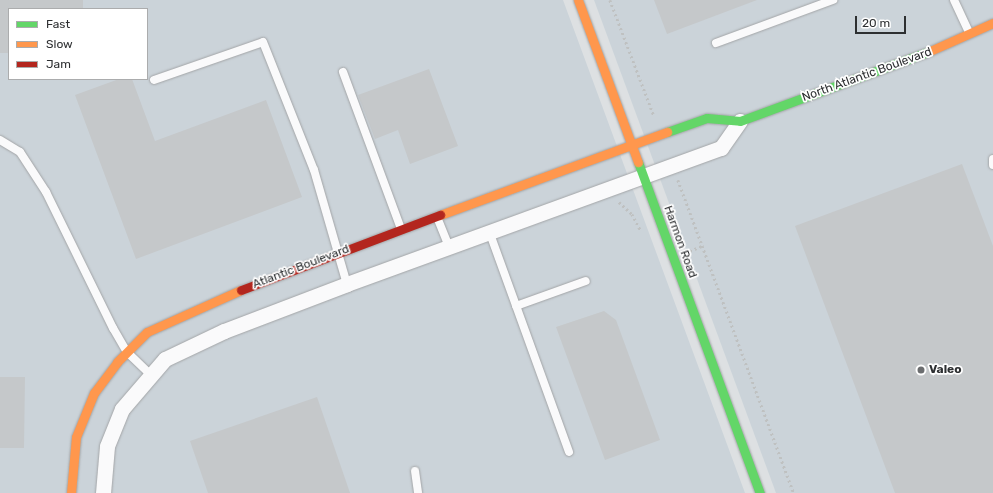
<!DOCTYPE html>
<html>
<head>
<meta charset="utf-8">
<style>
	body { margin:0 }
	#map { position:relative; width:993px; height:493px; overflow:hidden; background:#dde0e2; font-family:Rubik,sans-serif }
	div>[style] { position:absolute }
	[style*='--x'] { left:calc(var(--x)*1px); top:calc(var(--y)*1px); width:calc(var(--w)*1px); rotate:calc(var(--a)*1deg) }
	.built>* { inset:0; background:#cbd3d9 }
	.building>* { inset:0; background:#c5c8ca }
	.path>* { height:2.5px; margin-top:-1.25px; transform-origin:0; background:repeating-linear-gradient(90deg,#bfc1c1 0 2px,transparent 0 5px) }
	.roads { filter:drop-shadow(0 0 1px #a3a5a7) drop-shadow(0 0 1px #a3a5a7) }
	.lane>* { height:8px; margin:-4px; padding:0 4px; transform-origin:4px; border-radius:4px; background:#fafafb }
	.street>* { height:15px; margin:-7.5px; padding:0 7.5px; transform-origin:7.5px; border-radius:7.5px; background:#fafafb }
	.fast>* { height:9px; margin:-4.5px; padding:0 4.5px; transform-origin:4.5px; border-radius:4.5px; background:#63d668 }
	.slow>* { height:9px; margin:-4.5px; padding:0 4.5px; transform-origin:4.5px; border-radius:4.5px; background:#ff974d }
	.jam>* { height:9px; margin:-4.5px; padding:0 4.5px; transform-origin:4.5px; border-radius:4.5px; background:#b3261e }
	.dots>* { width:11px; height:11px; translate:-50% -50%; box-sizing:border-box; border:2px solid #fff; border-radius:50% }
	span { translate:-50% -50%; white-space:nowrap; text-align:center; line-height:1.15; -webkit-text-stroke:3.5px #fff; paint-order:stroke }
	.street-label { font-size:12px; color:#2d2f31 }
	.poi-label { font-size:12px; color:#2d2f31; font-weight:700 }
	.left { translate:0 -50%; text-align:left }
	.legend { position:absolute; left:8px; top:8px; width:140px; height:72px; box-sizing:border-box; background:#fff; border:1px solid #abacad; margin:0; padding:5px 7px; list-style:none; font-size:12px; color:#2d2f31 }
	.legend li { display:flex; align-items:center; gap:8px; height:20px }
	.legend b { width:20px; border:1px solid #abacad }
	.scale { position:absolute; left:855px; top:16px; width:51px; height:18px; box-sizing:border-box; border:2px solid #2d2f31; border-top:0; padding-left:5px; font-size:12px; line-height:14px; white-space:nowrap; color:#2d2f31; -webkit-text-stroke:3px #fff; paint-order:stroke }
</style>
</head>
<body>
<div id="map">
	<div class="built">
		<i style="clip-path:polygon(evenodd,0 0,563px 0,745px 493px,0 493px,0 0,9px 9px,147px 9px,147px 79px,9px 79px,9px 9px)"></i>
		<i style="clip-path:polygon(594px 0,993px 0,993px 493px,776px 493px)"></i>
	</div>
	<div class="building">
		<i style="clip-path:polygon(0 0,83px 0,83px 9px,9px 9px,9px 53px,0 53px)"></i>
		<i style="clip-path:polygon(654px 0,757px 0,667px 34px)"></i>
		<i style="clip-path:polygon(429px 69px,458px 146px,410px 164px,398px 130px,375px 139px,358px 95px)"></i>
		<i style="clip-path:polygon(119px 79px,132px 79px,155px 141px,266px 100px,302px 197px,136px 259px,75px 95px)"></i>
		<i style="clip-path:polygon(962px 164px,993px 246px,993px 493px,895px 493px,795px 226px)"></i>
		<i style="clip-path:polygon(604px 311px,616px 320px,660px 440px,605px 460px,556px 327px)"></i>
		<i style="clip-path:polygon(0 377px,25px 377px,24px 448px,0 448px)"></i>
		<i style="clip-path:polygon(317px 397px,350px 493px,208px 493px,190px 441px)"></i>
	</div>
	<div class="path">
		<i style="--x:610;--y:0;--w:124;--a:69.2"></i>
		<i style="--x:678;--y:180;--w:334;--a:69.7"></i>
		<i style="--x:619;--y:202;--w:18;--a:43"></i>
		<i style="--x:632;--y:214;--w:19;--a:62"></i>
		<i style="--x:690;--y:251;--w:13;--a:-23"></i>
	</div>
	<div class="roads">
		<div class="lane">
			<i style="--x:954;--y:0;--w:35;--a:65"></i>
			<i style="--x:716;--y:43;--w:125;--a:-20.2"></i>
			<i style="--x:343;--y:72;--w:167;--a:69.7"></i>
			<i style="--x:154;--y:80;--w:115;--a:-19.2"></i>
			<i style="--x:263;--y:42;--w:138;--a:68.3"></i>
			<i style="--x:314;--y:170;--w:119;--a:73.9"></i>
			<i style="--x:0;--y:140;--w:23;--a:31"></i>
			<i style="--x:20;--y:152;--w:48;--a:57"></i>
			<i style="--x:46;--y:192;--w:152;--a:63.8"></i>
			<i style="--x:113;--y:328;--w:28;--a:60"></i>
			<i style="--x:127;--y:352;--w:32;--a:44"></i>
			<i style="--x:993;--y:159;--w:6;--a:90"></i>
			<i style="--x:437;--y:217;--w:31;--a:68"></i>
			<i style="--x:489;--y:231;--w:235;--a:70.1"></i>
			<i style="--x:516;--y:306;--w:74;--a:-19.7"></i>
			<i style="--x:415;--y:471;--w:22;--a:82"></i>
		</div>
		<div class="street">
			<i style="--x:103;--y:493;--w:47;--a:-85.1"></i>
			<i style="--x:107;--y:446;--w:40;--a:-68"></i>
			<i style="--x:122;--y:409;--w:66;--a:-49.3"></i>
			<i style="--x:165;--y:359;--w:65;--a:-25.4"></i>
			<i style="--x:224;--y:331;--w:132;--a:-20.9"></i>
			<i style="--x:347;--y:284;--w:398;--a:-20"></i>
			<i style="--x:721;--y:148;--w:33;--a:-55"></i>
		</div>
		<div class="fast">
			<i style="--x:667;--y:132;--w:42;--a:-19.3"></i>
			<i style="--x:707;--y:118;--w:33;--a:5"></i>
			<i style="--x:740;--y:121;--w:202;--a:-20.2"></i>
			<i style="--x:638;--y:162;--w:353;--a:69.8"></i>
		</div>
		<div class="slow">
			<i style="--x:578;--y:0;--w:173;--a:69.7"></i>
			<i style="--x:930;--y:51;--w:69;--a:-24"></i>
			<i style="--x:440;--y:215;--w:242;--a:-20.1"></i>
			<i style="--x:71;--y:493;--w:56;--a:-84.9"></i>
			<i style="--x:76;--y:437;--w:48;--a:-67.8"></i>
			<i style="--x:94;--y:393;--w:39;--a:-53"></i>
			<i style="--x:117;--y:362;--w:42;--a:-45"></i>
			<i style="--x:147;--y:332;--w:103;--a:-24.1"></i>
		</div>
		<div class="jam">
			<i style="--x:241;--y:290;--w:213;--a:-20.7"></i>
		</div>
	</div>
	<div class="dots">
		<i style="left:921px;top:370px;background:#6b6d6f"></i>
	</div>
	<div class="street-label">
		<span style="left:867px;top:75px;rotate:-20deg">North Atlantic Boulevard</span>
		<span style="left:680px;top:242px;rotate:70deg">Harmon Road</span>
		<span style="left:301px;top:267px;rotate:-21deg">Atlantic Boulevard</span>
	</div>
	<div class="poi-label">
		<span class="left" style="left:929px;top:370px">Valeo</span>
	</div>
	<ul class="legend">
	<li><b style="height:5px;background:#63d668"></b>Fast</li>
	<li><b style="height:5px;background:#ff974d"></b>Slow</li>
	<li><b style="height:5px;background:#b3261e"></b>Jam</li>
	</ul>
	<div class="scale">20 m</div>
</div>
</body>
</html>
